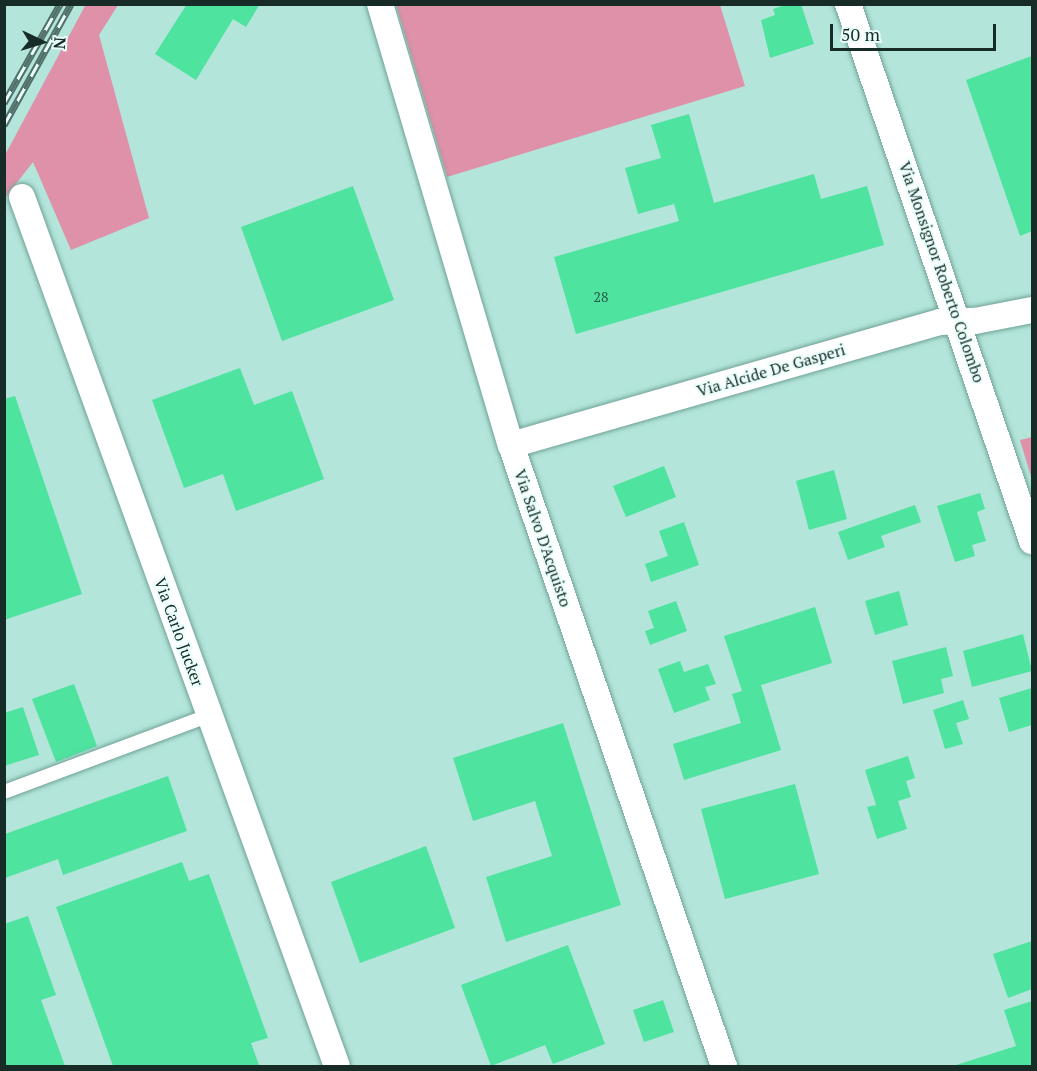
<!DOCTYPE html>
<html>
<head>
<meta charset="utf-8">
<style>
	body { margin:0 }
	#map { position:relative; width:1037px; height:1071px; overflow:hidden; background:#b3e5da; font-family:"PT Serif",serif }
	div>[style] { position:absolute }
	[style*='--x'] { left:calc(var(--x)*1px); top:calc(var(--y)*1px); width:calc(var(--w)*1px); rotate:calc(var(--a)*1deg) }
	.green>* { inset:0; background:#df91a9 }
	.building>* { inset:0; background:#4ee39f }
	.roads { filter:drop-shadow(0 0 2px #70a196) drop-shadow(0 0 2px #70a196) }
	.service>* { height:14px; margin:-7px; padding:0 7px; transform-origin:7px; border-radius:7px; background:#fff }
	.minor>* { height:26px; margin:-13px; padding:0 13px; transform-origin:13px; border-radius:13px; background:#fff }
	.rail>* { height:7px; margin-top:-3.5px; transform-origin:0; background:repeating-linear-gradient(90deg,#ebfffa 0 14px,#51706a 0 28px); box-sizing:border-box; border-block:2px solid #51706a }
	span { translate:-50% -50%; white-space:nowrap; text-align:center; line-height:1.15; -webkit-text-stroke:4.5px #ebfffa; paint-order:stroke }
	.number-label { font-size:14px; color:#255945 }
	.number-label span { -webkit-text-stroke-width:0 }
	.street-label { font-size:16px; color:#172b27 }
	.frame { position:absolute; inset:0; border:6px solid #172b27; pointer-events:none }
	.north { position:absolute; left:12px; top:12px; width:60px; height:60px; -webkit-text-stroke:4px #ebfffa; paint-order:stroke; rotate:94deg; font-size:16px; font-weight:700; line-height:24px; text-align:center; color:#172b27 }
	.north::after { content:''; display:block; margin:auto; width:21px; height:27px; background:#172b27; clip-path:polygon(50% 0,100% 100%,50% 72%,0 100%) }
	.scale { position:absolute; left:830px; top:24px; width:166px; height:27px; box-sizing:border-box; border:3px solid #172b27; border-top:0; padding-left:8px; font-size:18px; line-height:21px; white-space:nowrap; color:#172b27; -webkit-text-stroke:4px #ebfffa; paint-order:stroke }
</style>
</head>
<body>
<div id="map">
	<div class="green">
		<i style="clip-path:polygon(86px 4px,118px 5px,99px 35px,149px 218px,71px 250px,33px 162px,5px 198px,5px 155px)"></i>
		<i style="clip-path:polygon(396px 5px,720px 5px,745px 86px,447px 177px)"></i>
		<i style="clip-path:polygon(1032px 437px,1032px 480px,1020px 440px)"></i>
	</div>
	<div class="building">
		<i style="clip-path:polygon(187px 4px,260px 4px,246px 27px,233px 19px,196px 80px,155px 54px)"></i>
		<i style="clip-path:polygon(788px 4px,801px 4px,814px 44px,770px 58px,761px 20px,775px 15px,773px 9px)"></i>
		<i style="clip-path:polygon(1032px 56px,1032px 231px,1020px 236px,966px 80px)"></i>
		<i style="clip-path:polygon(689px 114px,714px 203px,814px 174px,821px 199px,867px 186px,884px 245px,576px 334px,554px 257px,679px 221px,674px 204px,638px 214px,625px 168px,661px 158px,651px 125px)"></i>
		<i style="clip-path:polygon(353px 186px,394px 300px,282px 341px,241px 227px)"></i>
		<i style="clip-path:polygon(240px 368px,254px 405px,292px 391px,324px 479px,236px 511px,223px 474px,184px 488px,152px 400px)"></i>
		<i style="clip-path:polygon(15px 396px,82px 594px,4px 620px,4px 399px)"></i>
		<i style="clip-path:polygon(664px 466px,676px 497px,626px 517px,613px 486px)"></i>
		<i style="clip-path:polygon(834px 470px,847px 519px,809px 530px,796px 481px)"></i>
		<i style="clip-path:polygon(980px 493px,985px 509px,977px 512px,986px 541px,972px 545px,975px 556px,955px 562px,937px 506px)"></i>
		<i style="clip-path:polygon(915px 505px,921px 522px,881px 536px,885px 547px,848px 560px,838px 532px)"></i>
		<i style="clip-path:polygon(684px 522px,699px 565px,651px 582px,645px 564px,668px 556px,659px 531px)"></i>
		<i style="clip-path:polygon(899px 591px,908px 625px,875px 635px,865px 601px)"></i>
		<i style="clip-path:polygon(676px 601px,687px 631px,650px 645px,645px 631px,654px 628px,648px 611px)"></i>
		<i style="clip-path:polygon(815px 607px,832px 663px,761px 685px,781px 750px,684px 780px,673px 744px,741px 723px,732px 694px,742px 691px,724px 636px)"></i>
		<i style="clip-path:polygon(1023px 634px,1032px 671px,972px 687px,963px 651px)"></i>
		<i style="clip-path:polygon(946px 647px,953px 676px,941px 679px,944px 693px,903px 704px,892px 661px)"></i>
		<i style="clip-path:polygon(680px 661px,684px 672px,708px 664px,716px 684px,705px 687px,710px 700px,674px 713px,658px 669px)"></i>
		<i style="clip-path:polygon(74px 684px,97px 746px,56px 762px,32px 699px)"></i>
		<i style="clip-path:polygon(1032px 688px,1032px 725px,1009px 732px,999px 698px)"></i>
		<i style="clip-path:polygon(963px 700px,969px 719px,956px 723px,963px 744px,945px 749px,933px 710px)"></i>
		<i style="clip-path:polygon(23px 707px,39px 755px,4px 766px,4px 713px)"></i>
		<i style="clip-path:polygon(563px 723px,621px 905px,506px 942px,486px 877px,552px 856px,535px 801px,473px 821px,453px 758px)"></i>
		<i style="clip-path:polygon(908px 756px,915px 778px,906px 781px,911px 797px,898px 801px,907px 829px,877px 839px,867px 807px,876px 805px,865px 770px)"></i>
		<i style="clip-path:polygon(168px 776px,187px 831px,63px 875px,58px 859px,5px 878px,5px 834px)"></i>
		<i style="clip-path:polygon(795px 784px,819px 874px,725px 899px,701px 809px)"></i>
		<i style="clip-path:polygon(426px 846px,455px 928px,360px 963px,331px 882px)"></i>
		<i style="clip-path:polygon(182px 862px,189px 881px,209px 874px,268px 1038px,251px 1043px,259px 1065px,113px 1066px,56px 907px)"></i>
		<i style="clip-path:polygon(28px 916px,56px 995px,41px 1000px,65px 1066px,4px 1066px,4px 924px)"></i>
		<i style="clip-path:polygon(1032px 941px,1032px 989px,1008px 998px,993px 954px)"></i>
		<i style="clip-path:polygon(568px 945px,605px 1044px,553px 1064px,545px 1045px,491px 1066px,461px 985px)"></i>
		<i style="clip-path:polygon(663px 1000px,674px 1032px,644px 1042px,633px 1010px)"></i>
		<i style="clip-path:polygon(1032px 1001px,1032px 1066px,953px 1066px,1016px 1046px,1004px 1010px)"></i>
	</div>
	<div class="roads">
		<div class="service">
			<i style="--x:4;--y:792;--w:220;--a:-20.5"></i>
		</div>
		<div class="minor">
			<i style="--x:380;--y:4;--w:460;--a:73.5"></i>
			<i style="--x:511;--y:445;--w:657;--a:71.07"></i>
			<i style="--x:848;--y:4;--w:568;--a:71.09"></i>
			<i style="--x:22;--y:197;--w:924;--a:70.08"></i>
			<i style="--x:511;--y:445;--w:446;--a:-16"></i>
			<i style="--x:940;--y:322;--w:35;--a:-2"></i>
			<i style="--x:975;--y:321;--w:58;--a:-10.9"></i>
		</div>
	</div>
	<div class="rail">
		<i style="--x:4;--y:103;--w:114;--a:-60.5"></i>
		<i style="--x:4;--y:125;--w:138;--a:-61"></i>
	</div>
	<div class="number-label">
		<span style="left:601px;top:297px">28</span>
	</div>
	<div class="street-label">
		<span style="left:942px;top:272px;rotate:71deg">Via Monsignor Roberto Colombo</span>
		<span style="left:771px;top:370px;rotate:-16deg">Via Alcide De Gasperi</span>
		<span style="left:543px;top:538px;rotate:71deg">Via Salvo D'Acquisto</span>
		<span style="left:179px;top:632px;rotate:70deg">Via Carlo Jucker</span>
	</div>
	<div class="frame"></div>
	<div class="north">N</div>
	<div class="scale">50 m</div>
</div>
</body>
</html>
